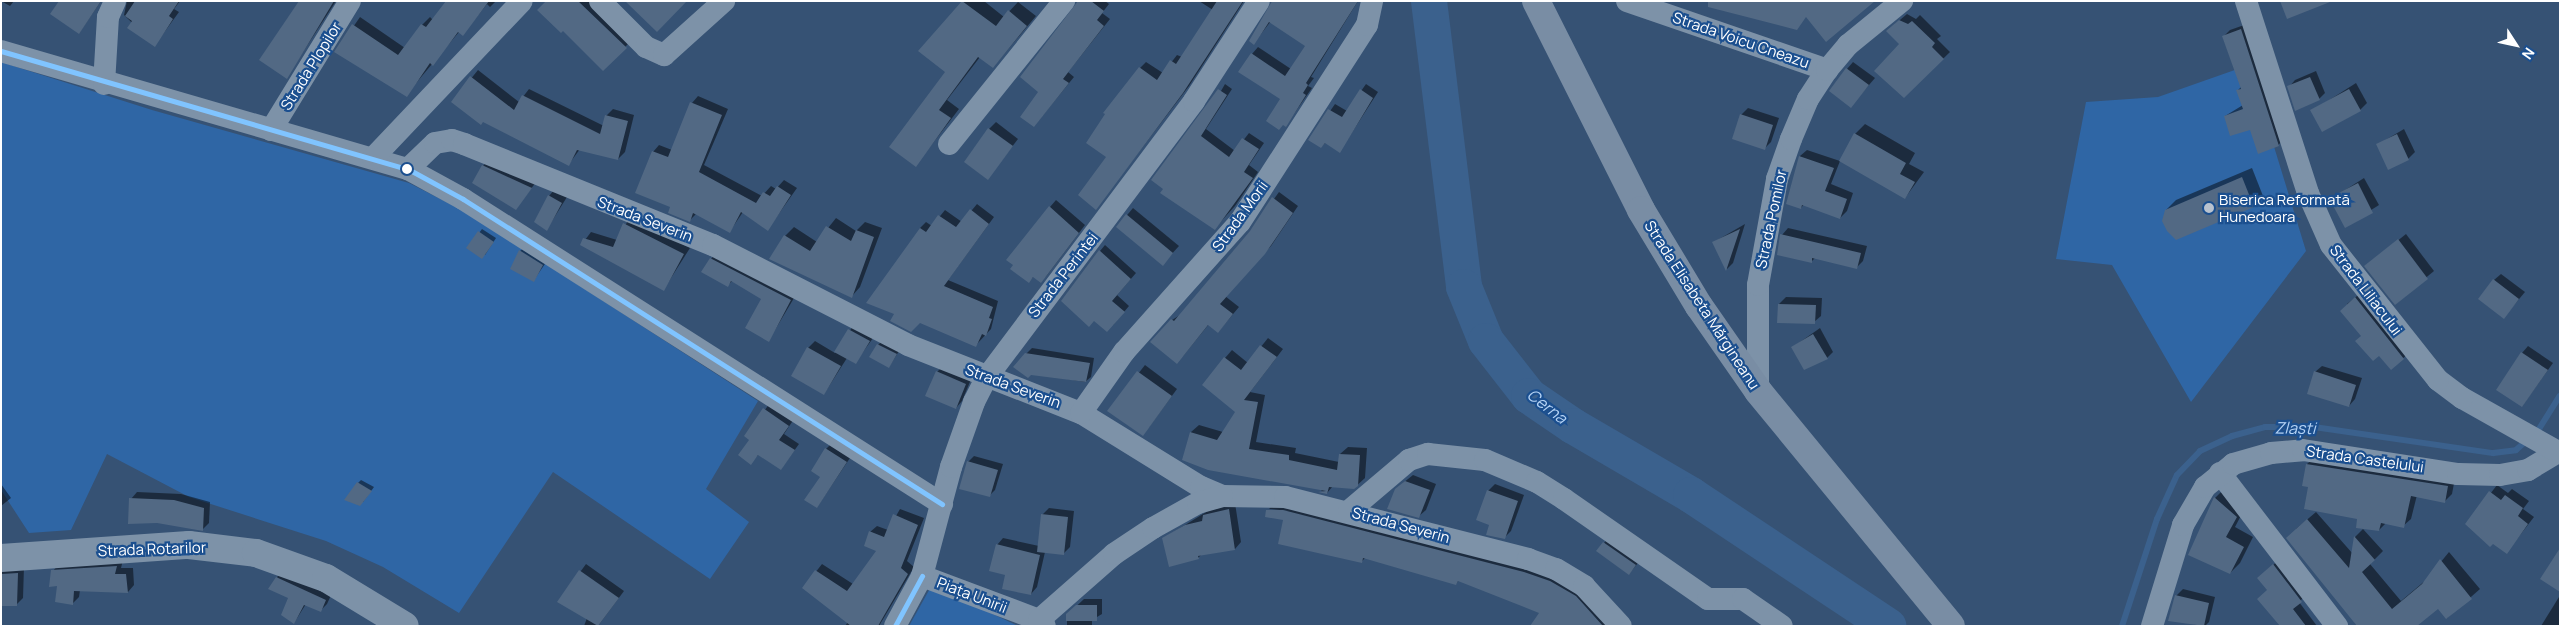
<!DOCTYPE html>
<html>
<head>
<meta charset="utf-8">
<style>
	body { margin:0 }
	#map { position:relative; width:2561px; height:627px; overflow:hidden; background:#365274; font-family:Manrope,sans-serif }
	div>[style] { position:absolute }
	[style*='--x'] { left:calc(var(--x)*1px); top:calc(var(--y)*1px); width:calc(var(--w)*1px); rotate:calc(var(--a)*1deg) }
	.green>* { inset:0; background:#2f66a5 }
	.shadow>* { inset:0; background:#0007 }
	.stream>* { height:6px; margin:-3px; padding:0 3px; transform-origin:3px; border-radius:3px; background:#3b618d }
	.river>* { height:36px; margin:-18px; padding:0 18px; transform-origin:18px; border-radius:18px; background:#3b618d }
	.building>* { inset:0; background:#526984 }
	.minor>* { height:22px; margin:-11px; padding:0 11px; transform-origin:11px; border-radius:11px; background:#7d92a8 }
	.tertiary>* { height:28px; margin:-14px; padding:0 14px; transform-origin:14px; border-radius:14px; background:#7d92a8 }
	.secondary>* { height:28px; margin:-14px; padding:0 14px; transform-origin:14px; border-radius:14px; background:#798da4 }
	.bus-1>* { height:5px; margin:-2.5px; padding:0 2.5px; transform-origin:2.5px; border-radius:2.5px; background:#80c4ff }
	.dots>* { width:14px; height:14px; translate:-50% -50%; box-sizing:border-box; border:2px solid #1b4f8f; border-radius:50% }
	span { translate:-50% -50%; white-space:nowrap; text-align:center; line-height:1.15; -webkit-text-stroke:4.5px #1b4f8f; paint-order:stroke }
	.street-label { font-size:15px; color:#fff }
	.poi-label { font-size:15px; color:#fff }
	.left { translate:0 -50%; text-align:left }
	.water-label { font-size:16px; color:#b5d3f5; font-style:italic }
	.frame { position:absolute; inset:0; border:2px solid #fff; pointer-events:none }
	.north { position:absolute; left:2491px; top:20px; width:50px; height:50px; -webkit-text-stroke:4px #1b4f8f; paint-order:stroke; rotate:125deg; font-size:14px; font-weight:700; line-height:20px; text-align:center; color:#fff }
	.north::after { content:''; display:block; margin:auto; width:18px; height:22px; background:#fff; clip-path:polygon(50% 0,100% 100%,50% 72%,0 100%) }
</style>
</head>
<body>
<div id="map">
	<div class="green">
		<i style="clip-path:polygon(1px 62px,152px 110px,409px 183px,464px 211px,758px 401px,706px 489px,749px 522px,710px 579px,553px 472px,459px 613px,383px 567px,326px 541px,189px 497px,107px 454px,71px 530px,29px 533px,1px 490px)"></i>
		<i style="clip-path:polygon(2249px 65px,2306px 251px,2191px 402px,2112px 265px,2056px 259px,2086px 102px,2158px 97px)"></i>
		<i style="clip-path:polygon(932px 585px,1018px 626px,909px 626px)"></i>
	</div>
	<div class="shadow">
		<i style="clip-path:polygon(1px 1px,14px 1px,10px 6px)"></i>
		<i style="clip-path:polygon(60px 1px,101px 1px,79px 33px)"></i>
		<i style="clip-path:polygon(127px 1px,180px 1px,174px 9px,179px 12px,155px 45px,124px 15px)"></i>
		<i style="clip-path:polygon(301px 1px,336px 1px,286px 78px)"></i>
		<i style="clip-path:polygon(447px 1px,496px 1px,490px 7px,487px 4px,463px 34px,459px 32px,406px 95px,336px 52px,360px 17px,405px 48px,422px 25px,430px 17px,433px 20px)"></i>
		<i style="clip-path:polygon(547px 1px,592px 1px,632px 40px,603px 69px)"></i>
		<i style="clip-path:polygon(963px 1px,984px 1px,1004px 17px,1018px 2px,1036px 16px,993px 67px,980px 57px,947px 100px,959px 109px,916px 165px,947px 71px,943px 27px)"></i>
		<i style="clip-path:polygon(1079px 1px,1105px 1px,1109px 4px,1102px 13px,1110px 19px,1068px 72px,1074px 77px,1034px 126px,1040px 91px)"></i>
		<i style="clip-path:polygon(1199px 1px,1244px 1px,1189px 86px,1096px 208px,1108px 157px,1140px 68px,1146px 62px,1163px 73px,1177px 55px,1182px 57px,1213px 10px)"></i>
		<i style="clip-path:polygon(1272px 1px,1358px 1px,1311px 77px,1314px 78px,1308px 86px,1312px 88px,1286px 125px,1282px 98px,1252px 54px,1258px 47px,1291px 69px,1307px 45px,1271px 21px,1254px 43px)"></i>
		<i style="clip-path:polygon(1907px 14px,1916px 19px,1920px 15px,1941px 36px,1937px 39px,1950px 52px,1904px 97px,1901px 44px,1894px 25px)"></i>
		<i style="clip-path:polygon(2247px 24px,2285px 139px,2278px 145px,2225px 116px,2243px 105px,2238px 90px,2241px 87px,2223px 37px,2230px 30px)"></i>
		<i style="clip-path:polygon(1853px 62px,1875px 78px,1851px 106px,1847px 69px)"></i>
		<i style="clip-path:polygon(478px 70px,519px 102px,529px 89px,604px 126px,606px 116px,613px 109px,634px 115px,625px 152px,618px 159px,580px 149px,569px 164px,483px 121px,453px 101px)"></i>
		<i style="clip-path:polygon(2316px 71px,2325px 93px,2319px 99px,2289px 87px,2295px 80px)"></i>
		<i style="clip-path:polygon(2356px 83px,2367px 103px,2360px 110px,2312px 111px)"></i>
		<i style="clip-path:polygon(1225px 84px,1232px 89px,1206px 129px,1235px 151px,1249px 133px,1264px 143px,1249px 165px,1258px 172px,1235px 206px,1215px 228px,1162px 193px)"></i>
		<i style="clip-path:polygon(1366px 84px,1378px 92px,1340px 151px,1326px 142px,1321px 147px,1310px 140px,1335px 104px,1347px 111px)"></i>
		<i style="clip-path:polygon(698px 96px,728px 109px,704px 165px,762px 196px,771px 186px,776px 189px,784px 180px,797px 188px,768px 229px,743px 212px,730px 231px,696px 214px,690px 220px,671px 207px,653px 152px,659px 145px,672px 150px,692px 103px)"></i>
		<i style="clip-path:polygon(1748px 108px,1779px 118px,1771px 142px,1765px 148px,1741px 115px)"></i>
		<i style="clip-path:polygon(996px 122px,1018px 139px,988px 178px,989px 129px)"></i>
		<i style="clip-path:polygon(1865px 124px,1915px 153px,1909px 164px,1924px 172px,1905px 198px,1855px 134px)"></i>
		<i style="clip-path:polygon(2404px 129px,2415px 152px,2408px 159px,2377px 145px)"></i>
		<i style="clip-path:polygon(1807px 150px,1840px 161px,1831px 184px,1853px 193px,1847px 211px,1840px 218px,1804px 204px,1801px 208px,1787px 203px,1800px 156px)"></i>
		<i style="clip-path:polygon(489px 159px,537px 181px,516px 208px,483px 166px)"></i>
		<i style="clip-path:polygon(2252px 168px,2263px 196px,2254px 206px,2176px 238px,2166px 210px,2176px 200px)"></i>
		<i style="clip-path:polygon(2364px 178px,2379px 205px,2346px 226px,2331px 199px)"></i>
		<i style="clip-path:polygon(554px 190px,567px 197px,547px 229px,549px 196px)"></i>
		<i style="clip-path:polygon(1279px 192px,1298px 206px,1271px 246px,1225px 296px,1239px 307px,1218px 332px,1209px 324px,1183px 356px,1172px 320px,1180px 315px,1251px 231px)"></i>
		<i style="clip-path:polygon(1056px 200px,1085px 225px,1047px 275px,1041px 281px,1034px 276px,1028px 282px,1050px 207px)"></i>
		<i style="clip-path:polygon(977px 204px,994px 217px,948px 280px,998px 301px,991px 329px,976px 345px,920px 321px,920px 228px,926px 222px,932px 226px,945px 210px,962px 222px)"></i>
		<i style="clip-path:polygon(1133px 208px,1179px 246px,1169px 257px,1118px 226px)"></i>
		<i style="clip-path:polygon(630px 217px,690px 248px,664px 289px,582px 244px,591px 232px,617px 240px)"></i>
		<i style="clip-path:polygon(836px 218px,856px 231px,865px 222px,882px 228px,860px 287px,852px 296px,785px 236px,794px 227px,817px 242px)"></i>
		<i style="clip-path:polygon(1745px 224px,1733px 263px,1727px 269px,1714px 242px)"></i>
		<i style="clip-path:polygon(1788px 228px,1867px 246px,1863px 261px,1857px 267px,1815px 258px,1811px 262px,1782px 235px)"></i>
		<i style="clip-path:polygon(482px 229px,496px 238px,485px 255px,468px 248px)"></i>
		<i style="clip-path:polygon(2406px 234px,2434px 271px,2395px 303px,2366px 266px)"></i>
		<i style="clip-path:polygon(527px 245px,549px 258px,534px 280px,520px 251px)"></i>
		<i style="clip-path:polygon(1105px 245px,1136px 273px,1117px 295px,1129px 306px,1113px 325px,1100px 251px)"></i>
		<i style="clip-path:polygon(717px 252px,797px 293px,769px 340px,762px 298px,732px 281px,727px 286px,711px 259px)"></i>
		<i style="clip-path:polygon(2501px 274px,2525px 292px,2504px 317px,2494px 280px)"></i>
		<i style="clip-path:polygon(2362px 292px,2410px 352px,2391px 369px,2362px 335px,2347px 304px)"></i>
		<i style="clip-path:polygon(1786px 297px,1822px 298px,1821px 316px,1814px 322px,1779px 304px)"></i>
		<i style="clip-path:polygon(855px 323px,876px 334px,855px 363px,847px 358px,824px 394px,808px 348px,815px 341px,835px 353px)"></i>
		<i style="clip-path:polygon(1820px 328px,1833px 352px,1827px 358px,1793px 347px)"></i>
		<i style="clip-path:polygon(1268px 338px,1283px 349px,1250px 392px,1265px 395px,1256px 442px,1296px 448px,1295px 453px,1339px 462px,1340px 454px,1348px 447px,1367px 448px,1365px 478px,1354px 488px,1333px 486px,1327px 493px,1321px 491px,1323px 489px,1183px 459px,1191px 432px,1199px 425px,1223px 432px,1237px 412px,1225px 358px,1232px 350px,1248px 363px)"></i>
		<i style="clip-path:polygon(881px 342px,899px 351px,889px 367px,878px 345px)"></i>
		<i style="clip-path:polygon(2528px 346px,2553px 363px,2522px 406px,2522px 353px)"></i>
		<i style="clip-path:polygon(1032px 348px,1094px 358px,1091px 377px,1085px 382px,1030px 373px,1026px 354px)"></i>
		<i style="clip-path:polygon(944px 365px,972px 377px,962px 401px,956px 408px,937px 372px)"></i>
		<i style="clip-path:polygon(1145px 365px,1177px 389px,1149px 427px,1109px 411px)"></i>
		<i style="clip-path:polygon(2322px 366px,2362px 378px,2355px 399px,2349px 406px,2315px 372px)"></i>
		<i style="clip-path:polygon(770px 403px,794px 419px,784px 434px,799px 444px,781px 469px,759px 454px,751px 463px,751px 439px,746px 435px)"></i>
		<i style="clip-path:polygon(832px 443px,852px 455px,817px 507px,826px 449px)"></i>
		<i style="clip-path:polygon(974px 456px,1003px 464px,995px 490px,989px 496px,968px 462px)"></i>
		<i style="clip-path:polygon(2315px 457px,2455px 478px,2452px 494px,2444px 502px,2417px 495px,2411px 519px,2403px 526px,2386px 523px,2379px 530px,2309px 486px,2307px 464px)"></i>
		<i style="clip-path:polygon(1413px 475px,1436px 484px,1426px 510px,1419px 516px,1403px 483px)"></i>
		<i style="clip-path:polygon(361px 480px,374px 487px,363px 502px,358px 483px)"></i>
		<i style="clip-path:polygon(1px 484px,11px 498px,1px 506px)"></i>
		<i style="clip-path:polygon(1495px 484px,1524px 495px,1511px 531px,1504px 538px,1491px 524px,1488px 491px)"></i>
		<i style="clip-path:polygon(2497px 485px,2508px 493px,2512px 489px,2529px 501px,2523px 509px,2534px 517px,2507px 552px,2467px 524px)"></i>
		<i style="clip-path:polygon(2225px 488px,2246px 506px,2235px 527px,2253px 537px,2240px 563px,2230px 573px,2215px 498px)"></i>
		<i style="clip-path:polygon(137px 492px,181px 494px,210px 502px,209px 523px,203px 529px,131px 499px)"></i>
		<i style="clip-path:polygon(1235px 503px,1241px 542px,1235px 549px,1202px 554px,1198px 558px,1164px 538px,1211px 509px)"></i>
		<i style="clip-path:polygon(1274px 504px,1557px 575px,1615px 626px,1584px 626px,1459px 580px,1456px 584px,1366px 557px,1361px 562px,1267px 510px,1289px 511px,1269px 509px)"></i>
		<i style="clip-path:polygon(1049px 508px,1074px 511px,1070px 547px,1063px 554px,1045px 552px,1037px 587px,1031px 594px,1007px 574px,997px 545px,1003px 538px,1039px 546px,1042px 515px)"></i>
		<i style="clip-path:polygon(900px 509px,924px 518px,907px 561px,914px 567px,879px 626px,845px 626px,848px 622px,804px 587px,822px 564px,853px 584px,878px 550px,870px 532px,877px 526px,888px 530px)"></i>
		<i style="clip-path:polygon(2316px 512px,2353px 554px,2355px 537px,2363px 529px,2383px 551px,2370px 564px,2401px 601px,2426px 580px,2449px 552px,2480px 589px,2447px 618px,2438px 607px,2357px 626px,2296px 529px)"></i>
		<i style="clip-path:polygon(1610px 536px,1642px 558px,1629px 574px,1604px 543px)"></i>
		<i style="clip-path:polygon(2280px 559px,2307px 594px,2299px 602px,2317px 626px,2282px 626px,2265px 572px)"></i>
		<i style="clip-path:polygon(123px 560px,121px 568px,133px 568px,134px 585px,128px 592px,80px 590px,79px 597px,73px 603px,58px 585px,53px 571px,59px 564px)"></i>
		<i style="clip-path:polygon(586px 564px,624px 591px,598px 626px,584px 626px,587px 618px,559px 601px)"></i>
		<i style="clip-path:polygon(24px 567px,23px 598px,17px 604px,1px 605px,1px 568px)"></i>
		<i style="clip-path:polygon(283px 571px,332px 593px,327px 604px,320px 611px,306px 604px,294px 623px,290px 597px,277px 577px)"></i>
		<i style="clip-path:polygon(2183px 589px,2215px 597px,2209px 622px,2205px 626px,2170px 620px,2176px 596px)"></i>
		<i style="clip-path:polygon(2559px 597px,2560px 626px,2541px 626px)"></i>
		<i style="clip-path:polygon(1084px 599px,1102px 599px,1102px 614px,1092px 620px,1092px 626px,1067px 626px,1067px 615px)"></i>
	</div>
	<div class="stream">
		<i style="--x:2122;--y:626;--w:113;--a:-71.9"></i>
		<i style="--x:2157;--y:519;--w:48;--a:-65.6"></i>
		<i style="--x:2177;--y:475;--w:33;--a:-46"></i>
		<i style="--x:2200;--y:451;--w:35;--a:-25"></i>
		<i style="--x:2232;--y:436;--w:34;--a:-15"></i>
		<i style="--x:2265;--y:427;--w:49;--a:0"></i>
		<i style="--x:2314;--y:427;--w:181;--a:8.3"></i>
		<i style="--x:2493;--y:453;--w:23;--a:-7"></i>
		<i style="--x:2516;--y:450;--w:31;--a:-42"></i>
		<i style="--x:2539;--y:429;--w:39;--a:-58"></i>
	</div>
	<div class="river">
		<i style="--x:1429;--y:1;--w:288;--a:83"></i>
		<i style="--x:1464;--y:287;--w:58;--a:67.8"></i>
		<i style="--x:1486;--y:341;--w:70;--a:52"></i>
		<i style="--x:1529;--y:396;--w:53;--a:34.3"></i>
		<i style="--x:1573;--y:426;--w:137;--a:30.3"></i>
		<i style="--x:1691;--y:495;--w:237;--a:33.6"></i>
	</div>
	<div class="building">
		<i style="clip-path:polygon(59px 1px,101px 1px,79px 34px,50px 14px)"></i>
		<i style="clip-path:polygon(135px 1px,179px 1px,169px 16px,173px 19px,155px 47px,127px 28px,132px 21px,125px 16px)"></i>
		<i style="clip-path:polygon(299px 1px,334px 1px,287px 79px,259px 60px)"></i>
		<i style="clip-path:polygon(446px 1px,489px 1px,463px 36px,458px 32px,433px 66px,430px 63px,407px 97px,334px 52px,352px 24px,398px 55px,421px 24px,426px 27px)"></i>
		<i style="clip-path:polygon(546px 1px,578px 1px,627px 48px,603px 71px,563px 31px,561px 33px,537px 10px)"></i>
		<i style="clip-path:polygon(625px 1px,687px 1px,657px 32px)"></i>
		<i style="clip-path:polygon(962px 1px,996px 26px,1008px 10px,1027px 26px,993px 68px,978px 57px,939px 110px,951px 118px,916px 167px,889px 147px,945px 72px,918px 51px)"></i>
		<i style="clip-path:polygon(1078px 1px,1091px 1px,1104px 11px,1097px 20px,1104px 26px,1063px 79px,1069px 83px,1034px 127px,1020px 117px,1038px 92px,1020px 77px)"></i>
		<i style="clip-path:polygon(1217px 1px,1243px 1px,1183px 93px,1096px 210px,1078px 195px,1106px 157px,1086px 143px,1105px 114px,1103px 113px,1139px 67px,1157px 80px,1170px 60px,1176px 64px)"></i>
		<i style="clip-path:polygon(1272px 1px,1358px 1px,1306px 83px,1308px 85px,1303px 93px,1306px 95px,1286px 127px,1283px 125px,1279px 130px,1266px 121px,1280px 99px,1238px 72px,1251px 53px,1285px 76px,1305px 46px,1269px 22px,1254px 45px,1249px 41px)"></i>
		<i style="clip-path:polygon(1708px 1px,1875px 1px,1826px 42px,1806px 17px,1797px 30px,1708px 7px)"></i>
		<i style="clip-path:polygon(2280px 1px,2329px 1px,2330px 2px,2287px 19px)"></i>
		<i style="clip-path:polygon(1899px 20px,1908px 24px,1912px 21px,1935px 43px,1932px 47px,1944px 59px,1904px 98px,1874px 71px,1899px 44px,1886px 31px)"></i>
		<i style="clip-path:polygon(2241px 29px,2279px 146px,2258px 154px,2250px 130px,2230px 136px,2224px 116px,2243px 109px,2236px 90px,2241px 89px,2222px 36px)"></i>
		<i style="clip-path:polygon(1846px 68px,1869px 85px,1851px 108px,1829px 91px)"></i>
		<i style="clip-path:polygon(470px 76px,514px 110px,522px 95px,600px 134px,605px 115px,628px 121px,618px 160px,577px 150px,569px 166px,483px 122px,481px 125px,451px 102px)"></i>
		<i style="clip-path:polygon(2310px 77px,2320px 100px,2295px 111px,2287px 86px)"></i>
		<i style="clip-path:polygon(1218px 89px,1227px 95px,1201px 136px,1229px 157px,1242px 138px,1259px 149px,1244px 172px,1253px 178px,1215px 230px,1160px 193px,1163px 189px,1151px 180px)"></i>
		<i style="clip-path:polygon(1360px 89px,1373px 98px,1340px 153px,1325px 143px,1321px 148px,1308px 140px,1328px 109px,1342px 117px)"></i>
		<i style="clip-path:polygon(2349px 89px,2361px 111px,2322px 132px,2310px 110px)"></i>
		<i style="clip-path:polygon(690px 102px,722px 115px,699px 172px,756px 203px,763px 192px,770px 196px,777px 186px,791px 195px,768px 231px,741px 212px,730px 233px,693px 213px,690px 222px,668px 213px,670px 207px,635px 193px,652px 151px,668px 157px)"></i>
		<i style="clip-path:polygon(1740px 114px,1773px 125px,1765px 150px,1732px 139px)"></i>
		<i style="clip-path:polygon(988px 128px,1013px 146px,988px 180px,964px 162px)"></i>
		<i style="clip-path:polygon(1854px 133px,1906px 163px,1900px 174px,1915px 182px,1905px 199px,1839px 161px)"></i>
		<i style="clip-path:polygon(2397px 134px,2409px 160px,2388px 170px,2376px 144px)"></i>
		<i style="clip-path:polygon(1799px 156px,1834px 168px,1825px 191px,1847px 199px,1840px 219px,1802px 205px,1801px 209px,1786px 204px)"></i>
		<i style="clip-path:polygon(482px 165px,532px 188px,516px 210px,472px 183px)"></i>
		<i style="clip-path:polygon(2242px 177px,2254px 207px,2176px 240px,2167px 231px,2162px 221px,2165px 210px)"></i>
		<i style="clip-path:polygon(2358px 183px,2373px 213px,2345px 228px,2329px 198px)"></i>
		<i style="clip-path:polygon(548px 195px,562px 203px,547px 231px,534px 222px)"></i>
		<i style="clip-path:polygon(1272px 197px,1293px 213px,1265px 254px,1220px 304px,1233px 314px,1218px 333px,1208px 325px,1177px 364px,1150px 342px,1171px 319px,1174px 321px,1250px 231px)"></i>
		<i style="clip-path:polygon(1049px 206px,1079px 233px,1041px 283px,1033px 277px,1029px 283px,1010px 269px,1013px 265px,1006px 260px)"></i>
		<i style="clip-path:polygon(970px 209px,989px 224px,944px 286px,993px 307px,989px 318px,992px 319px,986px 336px,982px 334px,976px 347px,920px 323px,911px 332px,890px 321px,894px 314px,866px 303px,920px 228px,926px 232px,938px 215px,956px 227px)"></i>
		<i style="clip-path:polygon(1126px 214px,1173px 253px,1163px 266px,1116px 227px)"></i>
		<i style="clip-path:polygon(623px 223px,684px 254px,664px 291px,580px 245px,583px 238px,613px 247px)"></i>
		<i style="clip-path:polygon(826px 226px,851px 241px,856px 230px,874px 237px,852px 298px,769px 259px,784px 235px,810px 251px)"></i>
		<i style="clip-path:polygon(1740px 229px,1726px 271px,1712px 242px)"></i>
		<i style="clip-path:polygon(478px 231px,494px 242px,482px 259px,466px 248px)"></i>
		<i style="clip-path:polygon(1780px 234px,1861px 253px,1857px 269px,1812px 258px,1812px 263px,1777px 255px)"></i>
		<i style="clip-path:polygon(2398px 239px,2428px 279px,2395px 305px,2364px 266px)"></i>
		<i style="clip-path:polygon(519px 250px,543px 265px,534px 282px,510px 269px)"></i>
		<i style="clip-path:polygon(1099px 250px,1131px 279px,1112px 301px,1125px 312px,1107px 332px,1094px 321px,1089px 327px,1061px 301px)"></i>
		<i style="clip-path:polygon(710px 258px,791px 300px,769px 342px,745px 328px,761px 299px,731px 281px,728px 287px,701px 272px)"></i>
		<i style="clip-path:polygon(2493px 279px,2519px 299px,2504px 319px,2478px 299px)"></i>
		<i style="clip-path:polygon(2355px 297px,2404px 359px,2391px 370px,2379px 356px,2373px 361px,2355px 341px,2361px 336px,2340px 311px)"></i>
		<i style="clip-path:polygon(1778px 304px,1816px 305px,1815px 324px,1777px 323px)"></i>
		<i style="clip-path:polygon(848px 329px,870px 341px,856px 364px,834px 352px)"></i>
		<i style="clip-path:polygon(1813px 334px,1828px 359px,1804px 370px,1791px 347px)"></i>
		<i style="clip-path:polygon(877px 344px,897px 354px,889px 368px,869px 357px)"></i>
		<i style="clip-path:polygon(1260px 345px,1277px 357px,1244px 400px,1258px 402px,1249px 449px,1289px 455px,1289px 460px,1337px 470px,1339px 454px,1360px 455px,1358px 486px,1354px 489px,1329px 487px,1327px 494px,1318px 492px,1326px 491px,1208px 470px,1182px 460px,1190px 432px,1217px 440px,1235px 412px,1202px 385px,1224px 357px,1241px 370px)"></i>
		<i style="clip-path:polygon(807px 347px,841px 366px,824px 395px,791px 376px)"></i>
		<i style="clip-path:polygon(2521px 352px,2548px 370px,2522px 407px,2496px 390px)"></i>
		<i style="clip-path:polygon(1025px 353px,1090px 363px,1086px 382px,1031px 375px,1028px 378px,1013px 367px)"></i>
		<i style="clip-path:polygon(936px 371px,966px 384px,956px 409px,925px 396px)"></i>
		<i style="clip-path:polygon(1137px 371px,1172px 396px,1143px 436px,1107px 411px)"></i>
		<i style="clip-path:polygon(2314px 371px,2356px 385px,2349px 407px,2307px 394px)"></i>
		<i style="clip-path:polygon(763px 408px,789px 426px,779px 440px,795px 450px,781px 470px,758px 455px,751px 465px,738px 455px,749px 440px,744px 436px)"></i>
		<i style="clip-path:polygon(825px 448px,847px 462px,817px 508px,804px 500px,820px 477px,811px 471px)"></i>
		<i style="clip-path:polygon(967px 461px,998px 470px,990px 497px,959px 489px)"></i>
		<i style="clip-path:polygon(2306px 464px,2448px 486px,2445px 503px,2411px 496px,2404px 528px,2381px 523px,2379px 531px,2356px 528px,2357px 519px,2304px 509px,2308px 487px,2302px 486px)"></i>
		<i style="clip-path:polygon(1405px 481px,1430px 490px,1419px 518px,1387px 509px,1395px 489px)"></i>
		<i style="clip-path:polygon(357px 482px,372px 491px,360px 506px,344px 500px)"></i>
		<i style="clip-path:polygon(1487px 490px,1518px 501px,1505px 539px,1486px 535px,1489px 525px,1476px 520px)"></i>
		<i style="clip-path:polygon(2489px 491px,2501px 500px,2505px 495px,2523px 508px,2518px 516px,2528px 524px,2507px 554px,2493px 544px,2490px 547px,2465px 524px)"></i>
		<i style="clip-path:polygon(2214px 497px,2237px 517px,2226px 537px,2244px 547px,2230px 574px,2188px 555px)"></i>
		<i style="clip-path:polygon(129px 498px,174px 500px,204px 508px,203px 531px,157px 523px,128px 524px)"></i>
		<i style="clip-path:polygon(1229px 509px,1235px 550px,1198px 556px,1199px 559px,1169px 567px,1162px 538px,1185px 525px,1202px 521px,1203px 515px)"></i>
		<i style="clip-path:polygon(1266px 510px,1283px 510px,1524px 572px,1550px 581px,1576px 596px,1603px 626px,1530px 626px,1539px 613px,1458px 581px,1456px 585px,1363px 558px,1362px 563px,1278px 544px,1283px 520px,1265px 517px)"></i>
		<i style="clip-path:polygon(893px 514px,918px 525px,901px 568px,908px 574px,878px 626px,851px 626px,802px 588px,815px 570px,847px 591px,876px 551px,864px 546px,869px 531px,884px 537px)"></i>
		<i style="clip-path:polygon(1041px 514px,1068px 517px,1064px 555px,1037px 552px)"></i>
		<i style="clip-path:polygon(2307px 519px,2349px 568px,2354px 536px,2375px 560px,2362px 572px,2392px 609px,2422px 584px,2440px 559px,2472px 599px,2446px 619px,2438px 609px,2417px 626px,2357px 626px,2286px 538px)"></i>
		<i style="clip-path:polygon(1603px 542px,1636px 565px,1629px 575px,1596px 551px)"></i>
		<i style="clip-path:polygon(996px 544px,1040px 555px,1031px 595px,1002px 589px,1005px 575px,989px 571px)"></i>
		<i style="clip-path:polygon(2560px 548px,2560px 592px,2540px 579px)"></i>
		<i style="clip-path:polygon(2273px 564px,2302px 602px,2293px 609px,2306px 626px,2280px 626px,2257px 599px,2267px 590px,2257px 578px)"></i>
		<i style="clip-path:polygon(117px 566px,115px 574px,126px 574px,128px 593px,74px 591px,73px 605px,55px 602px,57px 586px,49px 587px,51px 570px)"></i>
		<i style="clip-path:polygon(579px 570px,619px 598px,598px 626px,557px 602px)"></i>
		<i style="clip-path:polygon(18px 573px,17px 606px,1px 606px,1px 574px)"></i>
		<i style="clip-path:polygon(276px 577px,326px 600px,321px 612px,304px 605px,294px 624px,281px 615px,288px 598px,268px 589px)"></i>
		<i style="clip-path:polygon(2175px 595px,2209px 603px,2204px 626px,2168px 621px)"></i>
		<i style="clip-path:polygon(1076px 605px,1097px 605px,1097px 621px,1066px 621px,1066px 614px)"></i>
	</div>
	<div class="minor">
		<i style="--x:600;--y:1;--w:65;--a:45"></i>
		<i style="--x:646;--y:47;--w:20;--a:24"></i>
		<i style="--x:664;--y:55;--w:81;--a:-42"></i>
		<i style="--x:1627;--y:1;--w:212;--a:19"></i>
		<i style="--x:1;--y:51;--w:424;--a:16.2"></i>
		<i style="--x:408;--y:169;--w:63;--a:28.6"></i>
		<i style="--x:463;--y:199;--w:568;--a:32.49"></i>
		<i style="--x:104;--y:84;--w:67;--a:-86.6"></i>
		<i style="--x:108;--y:17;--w:17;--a:-66"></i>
		<i style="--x:271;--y:130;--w:151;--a:-58.5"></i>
		<i style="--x:949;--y:144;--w:184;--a:-51.2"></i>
		<i style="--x:373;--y:158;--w:216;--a:-46.5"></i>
		<i style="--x:408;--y:169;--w:37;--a:-44"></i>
		<i style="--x:435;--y:143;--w:17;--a:-10"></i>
		<i style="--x:452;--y:140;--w:13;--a:18"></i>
		<i style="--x:464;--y:144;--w:269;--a:22.1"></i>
		<i style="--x:713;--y:245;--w:219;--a:27.1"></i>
		<i style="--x:908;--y:345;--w:186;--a:21.5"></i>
		<i style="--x:1081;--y:413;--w:141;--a:31.7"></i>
		<i style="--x:1201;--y:487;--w:23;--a:23"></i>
		<i style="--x:1222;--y:496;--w:63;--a:0.9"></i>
		<i style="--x:1285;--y:497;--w:251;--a:14.3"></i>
		<i style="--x:1528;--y:559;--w:30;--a:20"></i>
		<i style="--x:1556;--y:569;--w:33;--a:31"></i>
		<i style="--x:1584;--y:586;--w:54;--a:47.2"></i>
		<i style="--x:1758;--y:391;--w:106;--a:-90"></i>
		<i style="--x:1758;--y:285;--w:108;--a:-79.8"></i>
		<i style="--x:1777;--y:179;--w:42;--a:-70.7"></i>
		<i style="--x:1791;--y:139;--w:43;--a:-67"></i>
		<i style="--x:1808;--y:99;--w:35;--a:-57"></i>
		<i style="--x:1827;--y:70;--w:33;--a:-50"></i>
		<i style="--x:1848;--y:45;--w:70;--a:-39.2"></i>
		<i style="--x:1081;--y:413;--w:75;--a:-54.8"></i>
		<i style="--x:1124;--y:352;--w:174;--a:-48.3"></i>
		<i style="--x:1240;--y:222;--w:234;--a:-57.2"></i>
		<i style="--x:1367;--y:25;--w:25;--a:-78"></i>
		<i style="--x:2220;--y:473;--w:193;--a:52.6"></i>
		<i style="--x:1349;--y:511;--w:79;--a:-40.4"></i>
		<i style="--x:1409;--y:460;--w:20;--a:-18"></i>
		<i style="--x:1428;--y:454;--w:57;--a:6"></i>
		<i style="--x:1485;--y:460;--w:56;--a:22.9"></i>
		<i style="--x:1537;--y:482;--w:32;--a:32"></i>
		<i style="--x:1564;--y:499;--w:175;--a:34.8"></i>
		<i style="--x:1708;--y:599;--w:35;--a:0"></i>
		<i style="--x:1743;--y:599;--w:47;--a:34.7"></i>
		<i style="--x:922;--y:576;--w:125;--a:20.6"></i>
		<i style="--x:1039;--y:620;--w:8;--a:45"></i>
		<i style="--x:1039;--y:620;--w:100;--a:-41.3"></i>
		<i style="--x:1114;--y:554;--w:47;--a:-33.7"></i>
		<i style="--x:1153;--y:528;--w:51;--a:-29.1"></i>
		<i style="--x:1198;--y:503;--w:25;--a:-16"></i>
		<i style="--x:895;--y:626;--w:57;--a:-61.6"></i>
		<i style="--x:922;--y:576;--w:113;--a:-75.1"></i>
		<i style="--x:951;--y:467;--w:69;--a:-70.5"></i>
		<i style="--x:974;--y:402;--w:28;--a:-63"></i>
		<i style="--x:987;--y:377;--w:345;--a:-53.1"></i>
		<i style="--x:1194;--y:101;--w:119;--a:-57"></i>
		<i style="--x:2152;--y:626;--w:106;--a:-72.9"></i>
		<i style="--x:2183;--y:525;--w:44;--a:-59.9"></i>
		<i style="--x:2205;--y:487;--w:36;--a:-39"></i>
		<i style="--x:2233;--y:464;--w:40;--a:-16"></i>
		<i style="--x:2271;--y:453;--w:32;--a:-5"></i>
		<i style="--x:2303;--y:450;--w:157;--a:8.8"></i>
		<i style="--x:2458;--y:474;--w:42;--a:1.4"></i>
		<i style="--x:2500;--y:475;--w:28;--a:-10"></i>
		<i style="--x:2528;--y:470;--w:35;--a:-31"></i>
		<i style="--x:2558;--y:452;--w:110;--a:-150.6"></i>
		<i style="--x:2462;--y:398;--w:30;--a:-143"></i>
		<i style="--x:2438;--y:380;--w:172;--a:-128.4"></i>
		<i style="--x:2331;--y:245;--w:57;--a:-113.9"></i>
		<i style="--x:2308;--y:193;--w:202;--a:-107.9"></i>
	</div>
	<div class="tertiary">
		<i style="--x:1;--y:558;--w:188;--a:-4"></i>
		<i style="--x:189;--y:545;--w:67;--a:6.8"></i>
		<i style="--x:256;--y:553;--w:74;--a:19.7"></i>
		<i style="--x:326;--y:578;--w:92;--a:31.3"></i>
	</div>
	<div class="secondary">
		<i style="--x:1536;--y:1;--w:234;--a:63.3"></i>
		<i style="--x:1641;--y:210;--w:112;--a:58.9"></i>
		<i style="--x:1699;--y:306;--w:103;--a:55.2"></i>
		<i style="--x:1758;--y:391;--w:304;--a:50.6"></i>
	</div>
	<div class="bus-1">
		<i style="--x:1;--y:51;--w:424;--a:16.2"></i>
		<i style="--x:408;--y:169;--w:63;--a:28.6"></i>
		<i style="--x:463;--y:199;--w:568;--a:32.49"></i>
		<i style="--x:895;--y:626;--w:57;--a:-61.6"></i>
	</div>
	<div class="dots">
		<i style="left:407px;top:169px;background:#fff"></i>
		<i style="left:2209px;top:208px;background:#b9c2ce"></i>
	</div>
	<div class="street-label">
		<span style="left:1741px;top:40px;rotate:19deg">Strada Voicu Cneazu</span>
		<span style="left:311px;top:66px;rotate:-58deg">Strada Plopilor</span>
		<span style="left:1240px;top:216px;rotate:-54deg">Strada Morii</span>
		<span style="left:645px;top:219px;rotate:21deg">Strada Severin</span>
		<span style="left:1771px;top:219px;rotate:-78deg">Strada Pomilor</span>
		<span style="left:1063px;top:275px;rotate:-52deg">Strada Perintei</span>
		<span style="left:2366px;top:290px;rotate:53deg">Strada Liliacului</span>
		<span style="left:1702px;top:305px;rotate:57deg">Strada Elisabeta Mărgineanu</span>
		<span style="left:1013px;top:386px;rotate:20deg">Strada Severin</span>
		<span style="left:2365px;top:459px;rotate:8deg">Strada Castelului</span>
		<span style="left:1401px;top:525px;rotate:15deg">Strada Severin</span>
		<span style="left:152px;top:549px;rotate:-2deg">Strada Rotarilor</span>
		<span style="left:972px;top:595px;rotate:21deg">Piața Unirii</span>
	</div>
	<div class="poi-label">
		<span class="left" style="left:2219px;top:208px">Biserica Reformată<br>Hunedoara</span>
	</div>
	<div class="water-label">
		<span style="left:1547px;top:406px;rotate:38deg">Cerna</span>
		<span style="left:2295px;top:428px;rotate:1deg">Zlaști</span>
	</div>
	<div class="frame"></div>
	<div class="north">N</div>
</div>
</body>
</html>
